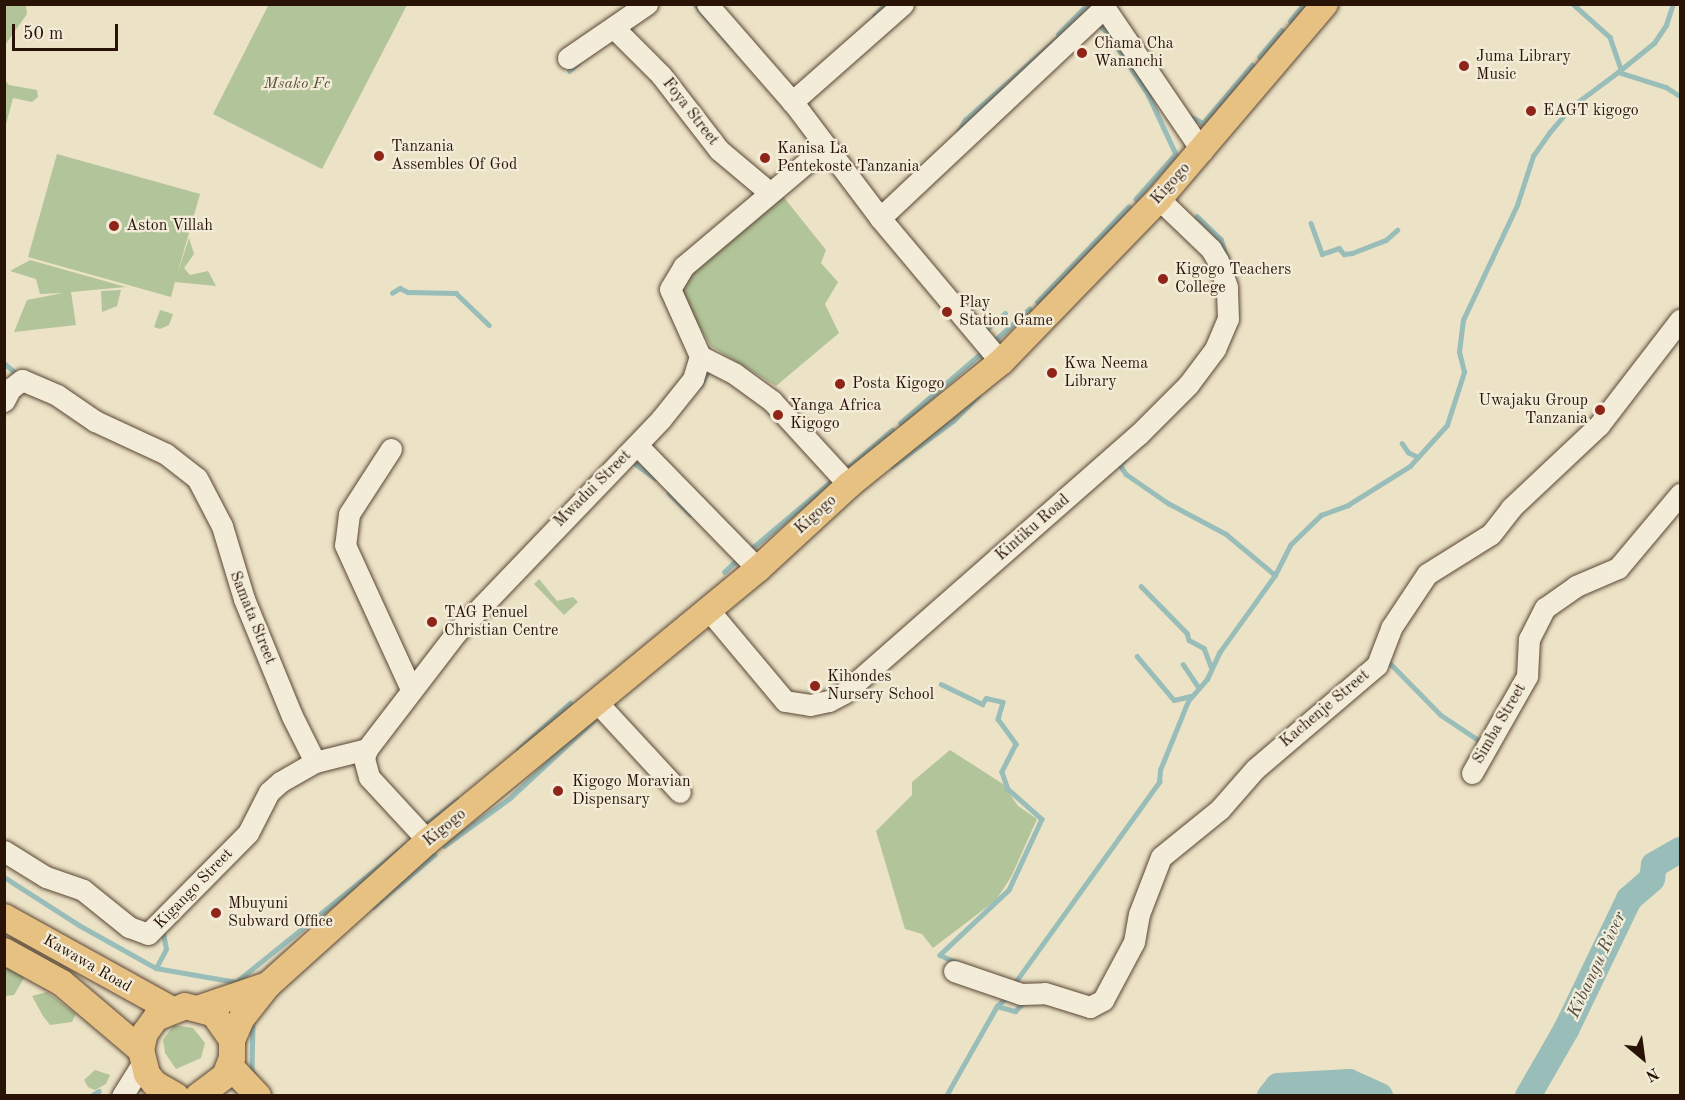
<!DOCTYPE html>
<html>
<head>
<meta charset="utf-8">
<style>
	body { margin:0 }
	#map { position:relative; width:1685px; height:1100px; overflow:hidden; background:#ece2c5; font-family:"Old Standard TT",serif }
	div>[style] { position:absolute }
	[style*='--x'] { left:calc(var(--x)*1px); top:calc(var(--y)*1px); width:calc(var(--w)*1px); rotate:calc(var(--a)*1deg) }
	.green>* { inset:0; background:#b2c499 }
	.stream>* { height:4.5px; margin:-2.25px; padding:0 2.25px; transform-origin:2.25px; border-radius:2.25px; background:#99bdb9 }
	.river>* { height:26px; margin:-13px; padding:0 13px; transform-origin:13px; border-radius:13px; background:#99bdb9 }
	.roads { filter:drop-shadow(0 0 2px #5a4736) drop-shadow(0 0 2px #5a4736) }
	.minor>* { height:21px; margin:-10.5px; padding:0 10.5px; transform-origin:10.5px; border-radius:10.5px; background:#f3ecd9 }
	.major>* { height:26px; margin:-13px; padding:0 13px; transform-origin:13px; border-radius:13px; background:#e6c182 }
	.dots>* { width:16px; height:16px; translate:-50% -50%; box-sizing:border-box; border:3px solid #f3ecd9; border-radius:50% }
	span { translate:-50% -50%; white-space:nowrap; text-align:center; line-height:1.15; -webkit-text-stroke:4.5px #f3ecd9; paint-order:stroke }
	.poi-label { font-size:16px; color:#291306 }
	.left { translate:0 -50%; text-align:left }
	.right { translate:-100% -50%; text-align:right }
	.park-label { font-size:16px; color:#595139; font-style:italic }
	.street-label { font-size:16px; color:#291306 }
	.water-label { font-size:18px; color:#504e45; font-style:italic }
	.frame { position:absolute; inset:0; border:6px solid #291306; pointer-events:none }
	.north { position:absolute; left:1613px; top:1028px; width:60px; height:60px; -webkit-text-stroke:4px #f3ecd9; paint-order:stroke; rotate:151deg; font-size:16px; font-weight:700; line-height:24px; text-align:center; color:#291306 }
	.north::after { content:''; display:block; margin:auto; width:21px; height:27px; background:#291306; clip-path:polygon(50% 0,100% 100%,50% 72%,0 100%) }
	.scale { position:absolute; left:12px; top:24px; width:106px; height:27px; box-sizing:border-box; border:3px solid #291306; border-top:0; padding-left:8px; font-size:18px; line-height:21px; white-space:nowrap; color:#291306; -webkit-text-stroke:4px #f3ecd9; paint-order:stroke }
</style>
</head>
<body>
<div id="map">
	<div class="green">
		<i style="clip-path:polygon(5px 4px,26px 5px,27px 14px,5px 45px)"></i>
		<i style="clip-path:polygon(269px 4px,407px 5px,322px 169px,213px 114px)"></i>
		<i style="clip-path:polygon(5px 80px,9px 85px,37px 90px,38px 97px,32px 102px,13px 98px,5px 128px)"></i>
		<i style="clip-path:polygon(57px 154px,200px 194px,177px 275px,189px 238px,194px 254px,184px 268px,190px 275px,208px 271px,216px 286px,175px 282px,171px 297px,28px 257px)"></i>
		<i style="clip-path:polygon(782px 195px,826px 250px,821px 263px,838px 282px,825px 304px,839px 333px,776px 386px,711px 346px,681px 297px,680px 280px)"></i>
		<i style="clip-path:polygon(30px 260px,126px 287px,71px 292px,76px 325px,14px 332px,27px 300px,63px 293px,40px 294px,36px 279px,10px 271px)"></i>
		<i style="clip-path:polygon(121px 290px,117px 306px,102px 312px,101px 291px)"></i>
		<i style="clip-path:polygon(160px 310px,173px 314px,169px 325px,160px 329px,154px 327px)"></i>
		<i style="clip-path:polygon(539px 579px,557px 601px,573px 597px,578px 602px,564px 615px,534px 584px)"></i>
		<i style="clip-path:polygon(950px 750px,1003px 784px,1018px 806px,1037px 819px,1011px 877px,996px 900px,933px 948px,922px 934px,905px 929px,876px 831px,912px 795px,912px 782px)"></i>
		<i style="clip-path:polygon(4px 957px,27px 973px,14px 995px,5px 996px)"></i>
		<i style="clip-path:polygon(47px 992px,76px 1014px,72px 1022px,50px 1025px,43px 1016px,32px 996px)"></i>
		<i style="clip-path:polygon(174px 1025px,193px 1028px,205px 1043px,201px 1058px,176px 1069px,165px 1053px,163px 1040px)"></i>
		<i style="clip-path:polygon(95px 1070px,110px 1075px,106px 1084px,95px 1090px,88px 1087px,84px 1080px)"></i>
	</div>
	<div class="stream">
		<i style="--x:695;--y:4;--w:53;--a:48.8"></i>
		<i style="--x:1573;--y:4;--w:50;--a:41.7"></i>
		<i style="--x:1610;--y:37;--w:34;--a:71"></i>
		<i style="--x:874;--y:16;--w:16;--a:-47"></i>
		<i style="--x:1290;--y:21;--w:22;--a:-51"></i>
		<i style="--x:1097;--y:23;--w:15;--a:42"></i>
		<i style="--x:1108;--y:33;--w:73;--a:56.7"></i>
		<i style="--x:1148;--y:94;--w:66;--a:65"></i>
		<i style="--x:1176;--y:154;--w:60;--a:131.6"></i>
		<i style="--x:1058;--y:34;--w:42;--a:-45"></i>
		<i style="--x:1259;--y:57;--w:35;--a:-50"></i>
		<i style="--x:569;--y:71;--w:12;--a:-42"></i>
		<i style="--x:1618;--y:72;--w:46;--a:-38.9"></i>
		<i style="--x:1654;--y:43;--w:22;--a:-56"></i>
		<i style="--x:1666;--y:25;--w:22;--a:-72"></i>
		<i style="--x:1188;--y:115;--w:17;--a:28"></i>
		<i style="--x:1203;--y:123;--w:76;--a:-49.8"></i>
		<i style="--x:958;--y:132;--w:14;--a:-60"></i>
		<i style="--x:965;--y:120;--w:131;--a:-41.6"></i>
		<i style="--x:1197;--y:216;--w:33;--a:44"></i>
		<i style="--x:1221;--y:239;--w:21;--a:73"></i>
		<i style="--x:1311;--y:223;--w:33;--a:70"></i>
		<i style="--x:1322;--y:254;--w:18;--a:-19"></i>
		<i style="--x:1339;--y:248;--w:8;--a:50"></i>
		<i style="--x:1344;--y:254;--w:8;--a:-7"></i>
		<i style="--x:1352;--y:253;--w:36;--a:-21"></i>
		<i style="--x:1386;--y:240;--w:15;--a:-42"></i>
		<i style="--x:392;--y:293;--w:9;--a:-32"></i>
		<i style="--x:400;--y:288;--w:9;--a:27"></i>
		<i style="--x:408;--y:292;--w:48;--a:1.2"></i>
		<i style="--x:456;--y:293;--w:46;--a:44.1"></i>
		<i style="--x:1037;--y:302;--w:132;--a:-46.2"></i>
		<i style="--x:984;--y:332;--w:28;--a:-42"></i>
		<i style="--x:993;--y:342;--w:49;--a:-42.5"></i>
		<i style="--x:4;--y:363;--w:17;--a:40"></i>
		<i style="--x:700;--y:386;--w:21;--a:-61"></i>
		<i style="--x:900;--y:423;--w:106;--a:-40.8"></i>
		<i style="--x:1402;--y:443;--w:11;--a:56"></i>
		<i style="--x:1408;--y:452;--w:11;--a:27"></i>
		<i style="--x:630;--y:460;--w:31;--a:36"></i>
		<i style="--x:1125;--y:460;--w:7;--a:135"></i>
		<i style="--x:1120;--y:465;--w:11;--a:56"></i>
		<i style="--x:1126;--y:474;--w:51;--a:34.6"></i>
		<i style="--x:1168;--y:503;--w:66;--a:28.1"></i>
		<i style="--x:1226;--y:534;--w:64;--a:39.9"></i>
		<i style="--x:892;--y:466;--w:76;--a:-36.4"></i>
		<i style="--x:953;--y:421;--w:35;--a:-45"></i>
		<i style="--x:844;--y:471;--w:63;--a:-40.5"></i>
		<i style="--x:669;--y:493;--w:30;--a:45"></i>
		<i style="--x:752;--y:548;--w:109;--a:-40.1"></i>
		<i style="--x:724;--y:572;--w:19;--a:-43"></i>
		<i style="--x:1141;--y:586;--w:66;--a:45.6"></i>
		<i style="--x:1187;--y:633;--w:7;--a:74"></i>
		<i style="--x:1189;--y:640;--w:17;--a:28"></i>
		<i style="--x:1204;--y:648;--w:22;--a:69"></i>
		<i style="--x:1137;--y:656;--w:57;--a:49.9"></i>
		<i style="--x:1174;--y:700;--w:17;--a:-13"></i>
		<i style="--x:1386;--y:659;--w:78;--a:45.5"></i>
		<i style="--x:1441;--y:715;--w:43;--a:33.7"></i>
		<i style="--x:1183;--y:664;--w:29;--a:56"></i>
		<i style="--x:941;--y:684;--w:46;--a:26"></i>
		<i style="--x:982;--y:704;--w:7;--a:-56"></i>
		<i style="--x:986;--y:698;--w:17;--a:13"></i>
		<i style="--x:1003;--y:702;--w:18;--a:106"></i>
		<i style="--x:998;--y:719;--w:31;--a:54"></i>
		<i style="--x:1016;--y:744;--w:31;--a:117"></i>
		<i style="--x:1002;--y:772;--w:18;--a:71"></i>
		<i style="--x:1008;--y:789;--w:45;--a:41.4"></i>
		<i style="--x:1042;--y:819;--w:78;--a:114.9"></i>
		<i style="--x:1009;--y:890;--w:95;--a:136.7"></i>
		<i style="--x:940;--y:955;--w:20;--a:24"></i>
		<i style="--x:518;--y:750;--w:70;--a:-42.1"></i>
		<i style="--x:424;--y:826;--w:42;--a:-38.2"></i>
		<i style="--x:444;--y:846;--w:82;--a:-36"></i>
		<i style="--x:510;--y:798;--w:113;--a:-42.9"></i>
		<i style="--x:4;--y:877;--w:89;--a:32.6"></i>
		<i style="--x:79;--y:925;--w:88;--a:29.2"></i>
		<i style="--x:156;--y:968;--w:81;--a:9.9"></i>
		<i style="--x:236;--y:982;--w:218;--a:-39"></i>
		<i style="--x:398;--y:886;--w:48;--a:-40.7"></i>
		<i style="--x:373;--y:907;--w:30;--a:-41"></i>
		<i style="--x:156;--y:968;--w:21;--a:-62"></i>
		<i style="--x:166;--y:949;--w:20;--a:-101"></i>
		<i style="--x:1014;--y:984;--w:249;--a:-54.3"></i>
		<i style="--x:1159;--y:782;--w:12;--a:-85"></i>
		<i style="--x:1160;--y:770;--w:74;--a:-67.9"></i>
		<i style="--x:1188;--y:701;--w:29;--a:-49"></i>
		<i style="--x:1207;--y:679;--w:29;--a:-65"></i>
		<i style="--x:1219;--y:653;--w:96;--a:-54.3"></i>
		<i style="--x:1275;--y:575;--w:34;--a:-63"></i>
		<i style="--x:1290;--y:545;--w:43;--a:-44.1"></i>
		<i style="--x:1321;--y:515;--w:29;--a:-20"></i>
		<i style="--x:1348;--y:505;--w:73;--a:-32.2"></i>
		<i style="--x:1410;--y:466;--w:55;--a:-47.9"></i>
		<i style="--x:1447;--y:425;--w:56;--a:-72.2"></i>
		<i style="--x:1464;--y:372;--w:21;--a:-104"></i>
		<i style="--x:1459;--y:352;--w:32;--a:-83"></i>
		<i style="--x:1463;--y:320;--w:127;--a:-64.8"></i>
		<i style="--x:1517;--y:205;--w:52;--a:-71.9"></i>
		<i style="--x:1533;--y:156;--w:29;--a:-55"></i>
		<i style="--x:1550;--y:132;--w:33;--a:-50"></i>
		<i style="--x:1571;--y:107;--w:59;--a:-36.7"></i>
		<i style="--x:1618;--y:72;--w:50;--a:17.4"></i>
		<i style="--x:1666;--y:87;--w:17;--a:33"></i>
		<i style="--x:997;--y:1006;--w:19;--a:16"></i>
		<i style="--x:1015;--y:1011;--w:13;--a:-45"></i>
		<i style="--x:253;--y:1021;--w:50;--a:91.1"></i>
		<i style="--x:252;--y:1071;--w:7;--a:56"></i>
		<i style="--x:91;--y:1096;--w:9;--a:-32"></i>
		<i style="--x:946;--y:1096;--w:103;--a:-60.5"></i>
		<i style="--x:997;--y:1006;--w:15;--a:-42"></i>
	</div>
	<div class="river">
		<i style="--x:1270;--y:1096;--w:13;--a:-51"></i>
		<i style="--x:1278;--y:1086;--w:71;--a:-3.2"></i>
		<i style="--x:1349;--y:1082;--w:34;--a:24"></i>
		<i style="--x:1528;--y:1096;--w:76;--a:-60.1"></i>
		<i style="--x:1566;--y:1030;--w:145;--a:-64.3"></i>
		<i style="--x:1629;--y:899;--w:30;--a:-41"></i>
		<i style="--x:1652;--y:879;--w:14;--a:-82"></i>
		<i style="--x:1654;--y:865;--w:30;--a:-30"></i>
	</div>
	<div class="roads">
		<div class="minor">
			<i style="--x:707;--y:4;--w:134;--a:48.9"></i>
			<i style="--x:795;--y:105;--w:141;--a:53"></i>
			<i style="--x:880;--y:218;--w:188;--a:50"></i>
			<i style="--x:1102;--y:4;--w:178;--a:55.8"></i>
			<i style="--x:614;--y:28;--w:66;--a:45"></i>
			<i style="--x:661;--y:75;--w:95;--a:52.3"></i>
			<i style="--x:719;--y:150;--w:65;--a:40"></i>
			<i style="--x:568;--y:58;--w:96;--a:-34.4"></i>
			<i style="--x:792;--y:102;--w:148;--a:-41.4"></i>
			<i style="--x:880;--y:218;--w:308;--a:-43.2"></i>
			<i style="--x:700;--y:356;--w:39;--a:27"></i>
			<i style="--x:735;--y:374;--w:46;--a:36.1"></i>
			<i style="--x:772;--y:401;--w:114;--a:47.5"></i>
			<i style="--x:4;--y:401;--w:13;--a:-63"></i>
			<i style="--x:10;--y:389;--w:15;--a:-37"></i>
			<i style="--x:22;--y:380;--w:38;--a:23"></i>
			<i style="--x:57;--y:395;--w:46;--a:34.4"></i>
			<i style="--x:95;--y:421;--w:78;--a:24.9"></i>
			<i style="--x:166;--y:454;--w:39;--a:38"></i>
			<i style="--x:197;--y:478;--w:54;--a:62.5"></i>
			<i style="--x:222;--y:526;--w:76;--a:73.2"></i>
			<i style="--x:244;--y:599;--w:126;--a:67.7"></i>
			<i style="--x:292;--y:716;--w:51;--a:63.4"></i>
			<i style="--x:637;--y:445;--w:173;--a:45.7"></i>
			<i style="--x:391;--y:449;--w:77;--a:122.9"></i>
			<i style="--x:349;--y:514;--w:31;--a:97"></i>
			<i style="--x:345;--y:545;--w:158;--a:65.4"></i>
			<i style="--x:707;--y:608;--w:121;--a:50"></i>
			<i style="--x:785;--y:701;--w:25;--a:9"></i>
			<i style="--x:810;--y:705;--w:19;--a:-12"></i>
			<i style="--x:829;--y:701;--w:17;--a:-28"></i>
			<i style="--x:844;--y:693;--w:391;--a:-41.3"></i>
			<i style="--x:1138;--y:435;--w:71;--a:-45"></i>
			<i style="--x:1188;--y:385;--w:45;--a:-53.1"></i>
			<i style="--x:1215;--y:349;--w:33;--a:-67"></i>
			<i style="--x:1228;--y:319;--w:32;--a:-92"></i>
			<i style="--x:1227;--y:287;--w:28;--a:-109"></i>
			<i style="--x:1218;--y:261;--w:14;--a:-120"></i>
			<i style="--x:1211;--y:249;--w:72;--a:-136.1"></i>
			<i style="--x:595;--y:700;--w:125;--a:47.3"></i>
			<i style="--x:1472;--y:773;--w:112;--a:-60.4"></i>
			<i style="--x:1527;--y:676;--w:37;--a:-87"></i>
			<i style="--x:1529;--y:639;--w:35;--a:-63"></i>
			<i style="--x:1545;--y:608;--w:38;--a:-35"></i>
			<i style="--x:1576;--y:586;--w:46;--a:-23.2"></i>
			<i style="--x:1618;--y:568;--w:97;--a:-50"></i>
			<i style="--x:428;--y:841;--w:87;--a:-132.7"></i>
			<i style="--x:369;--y:777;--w:20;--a:-105"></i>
			<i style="--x:364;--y:758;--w:9;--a:-72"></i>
			<i style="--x:367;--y:749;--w:146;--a:-52.5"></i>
			<i style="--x:456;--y:633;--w:296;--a:-46.2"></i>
			<i style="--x:661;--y:419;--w:51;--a:-51.3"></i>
			<i style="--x:693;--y:379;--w:24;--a:-73"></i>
			<i style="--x:700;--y:356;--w:73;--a:-114.1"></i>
			<i style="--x:670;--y:289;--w:27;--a:-59"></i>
			<i style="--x:684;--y:266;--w:186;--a:-40.2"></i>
			<i style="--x:4;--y:851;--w:49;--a:31.8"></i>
			<i style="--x:46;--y:877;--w:39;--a:19"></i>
			<i style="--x:83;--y:890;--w:59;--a:38.8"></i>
			<i style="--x:129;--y:927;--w:20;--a:20"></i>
			<i style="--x:148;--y:934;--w:142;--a:-45.3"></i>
			<i style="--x:248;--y:833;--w:46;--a:-62.9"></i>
			<i style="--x:269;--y:792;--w:15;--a:-42"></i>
			<i style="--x:280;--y:782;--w:40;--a:-29.7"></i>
			<i style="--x:315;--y:762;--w:54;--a:-14"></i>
			<i style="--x:954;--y:971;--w:71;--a:18.9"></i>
			<i style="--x:1021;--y:994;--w:24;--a:-2"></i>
			<i style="--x:1045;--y:993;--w:47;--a:17.3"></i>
			<i style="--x:1090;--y:1007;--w:15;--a:-28"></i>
			<i style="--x:1103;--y:1000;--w:66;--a:-61.9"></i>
			<i style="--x:1134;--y:942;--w:28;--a:-80"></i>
			<i style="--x:1139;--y:914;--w:61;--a:-68.9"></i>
			<i style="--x:1161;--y:857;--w:76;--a:-39.1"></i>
			<i style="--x:1220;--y:809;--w:53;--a:-48.8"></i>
			<i style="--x:1255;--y:769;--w:160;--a:-40.4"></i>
			<i style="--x:1377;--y:665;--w:40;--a:-69"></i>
			<i style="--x:1391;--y:628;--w:65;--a:-56.3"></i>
			<i style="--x:1427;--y:574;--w:75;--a:-32"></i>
			<i style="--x:1491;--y:534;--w:33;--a:-52"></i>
			<i style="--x:1511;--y:508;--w:121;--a:-43.3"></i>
			<i style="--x:1599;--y:425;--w:133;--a:-52.4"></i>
			<i style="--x:122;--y:1096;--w:40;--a:-58"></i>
		</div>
		<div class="major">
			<i style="--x:4;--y:917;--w:191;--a:28.9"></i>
			<i style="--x:4;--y:951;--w:66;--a:28.9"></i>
			<i style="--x:62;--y:983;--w:104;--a:40.3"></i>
			<i style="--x:200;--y:1008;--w:72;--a:-18.7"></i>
			<i style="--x:232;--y:1040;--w:24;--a:-66"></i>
			<i style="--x:242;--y:1018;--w:42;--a:-51.8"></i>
			<i style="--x:268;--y:985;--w:215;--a:-42"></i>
			<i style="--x:428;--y:841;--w:428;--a:-39.5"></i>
			<i style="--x:758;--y:569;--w:124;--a:-42.7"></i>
			<i style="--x:849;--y:485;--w:196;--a:-39"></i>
			<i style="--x:1001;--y:362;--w:227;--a:-45.9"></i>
			<i style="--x:1159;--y:199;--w:256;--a:-49.6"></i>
			<i style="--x:230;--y:1066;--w:41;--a:47"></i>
			<i style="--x:176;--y:1096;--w:24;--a:-150"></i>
			<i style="--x:155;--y:1084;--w:13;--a:-129"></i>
			<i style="--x:147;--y:1074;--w:25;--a:-104"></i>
			<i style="--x:141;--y:1050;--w:17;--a:-77"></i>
			<i style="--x:145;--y:1033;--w:19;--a:-54"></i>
			<i style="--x:156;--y:1018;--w:31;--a:-22"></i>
			<i style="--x:185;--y:1006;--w:30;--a:15"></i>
			<i style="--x:214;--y:1014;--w:32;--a:55"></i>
			<i style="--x:232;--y:1040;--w:18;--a:90"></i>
			<i style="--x:232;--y:1058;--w:19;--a:111"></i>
			<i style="--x:225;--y:1076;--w:34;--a:143"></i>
		</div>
	</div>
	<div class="dots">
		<i style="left:1082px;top:53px;background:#8f2418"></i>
		<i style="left:1464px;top:66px;background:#8f2418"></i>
		<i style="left:1531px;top:111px;background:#8f2418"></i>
		<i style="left:379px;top:156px;background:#8f2418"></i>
		<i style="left:765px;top:158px;background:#8f2418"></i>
		<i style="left:114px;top:226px;background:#8f2418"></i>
		<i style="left:1163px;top:279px;background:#8f2418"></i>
		<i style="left:947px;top:312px;background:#8f2418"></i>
		<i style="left:1052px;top:373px;background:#8f2418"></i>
		<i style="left:840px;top:384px;background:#8f2418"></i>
		<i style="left:1600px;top:410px;background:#8f2418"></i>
		<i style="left:778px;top:415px;background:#8f2418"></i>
		<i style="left:432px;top:622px;background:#8f2418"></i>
		<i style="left:815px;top:686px;background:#8f2418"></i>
		<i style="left:558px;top:791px;background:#8f2418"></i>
		<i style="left:216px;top:913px;background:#8f2418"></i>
	</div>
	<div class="poi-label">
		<span class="left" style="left:1094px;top:53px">Chama Cha<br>Wananchi</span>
		<span class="left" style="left:1476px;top:66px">Juma Library<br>Music</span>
		<span class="left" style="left:1543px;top:111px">EAGT kigogo</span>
		<span class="left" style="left:391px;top:156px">Tanzania<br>Assembles Of God</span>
		<span class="left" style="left:777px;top:158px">Kanisa La<br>Pentekoste Tanzania</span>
		<span class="left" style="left:126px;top:226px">Aston Villah</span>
		<span class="left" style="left:1175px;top:279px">Kigogo Teachers<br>College</span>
		<span class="left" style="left:959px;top:312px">Play<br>Station Game</span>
		<span class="left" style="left:1064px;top:373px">Kwa Neema<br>Library</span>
		<span class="left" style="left:852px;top:384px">Posta Kigogo</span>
		<span class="right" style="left:1588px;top:410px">Uwajaku Group<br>Tanzania</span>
		<span class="left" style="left:790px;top:415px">Yanga Africa<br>Kigogo</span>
		<span class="left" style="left:444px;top:622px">TAG Penuel<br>Christian Centre</span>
		<span class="left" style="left:827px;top:686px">Kihondes<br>Nursery School</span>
		<span class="left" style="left:572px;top:791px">Kigogo Moravian<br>Dispensary</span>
		<span class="left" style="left:228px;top:913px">Mbuyuni<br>Subward Office</span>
	</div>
	<div class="park-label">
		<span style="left:297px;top:84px">Msako Fc</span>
	</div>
	<div class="street-label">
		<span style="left:690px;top:112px;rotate:52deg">Foya Street</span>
		<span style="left:1171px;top:184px;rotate:-48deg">Kigogo</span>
		<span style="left:593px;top:489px;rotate:-45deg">Mwadui Street</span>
		<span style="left:816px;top:515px;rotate:-42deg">Kigogo</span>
		<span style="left:1033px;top:528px;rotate:-41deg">Kintiku Road</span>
		<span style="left:252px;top:618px;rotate:68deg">Samata Street</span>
		<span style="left:1325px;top:709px;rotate:-40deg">Kachenje Street</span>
		<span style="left:1500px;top:724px;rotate:-60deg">Simba Street</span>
		<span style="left:445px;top:828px;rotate:-39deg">Kigogo</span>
		<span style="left:194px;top:889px;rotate:-46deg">Kigango Street</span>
		<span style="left:87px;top:964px;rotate:30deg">Kawawa Road</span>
	</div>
	<div class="water-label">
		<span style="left:1597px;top:965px;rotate:-65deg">Kibangu River</span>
	</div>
	<div class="frame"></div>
	<div class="north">N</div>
	<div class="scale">50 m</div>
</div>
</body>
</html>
